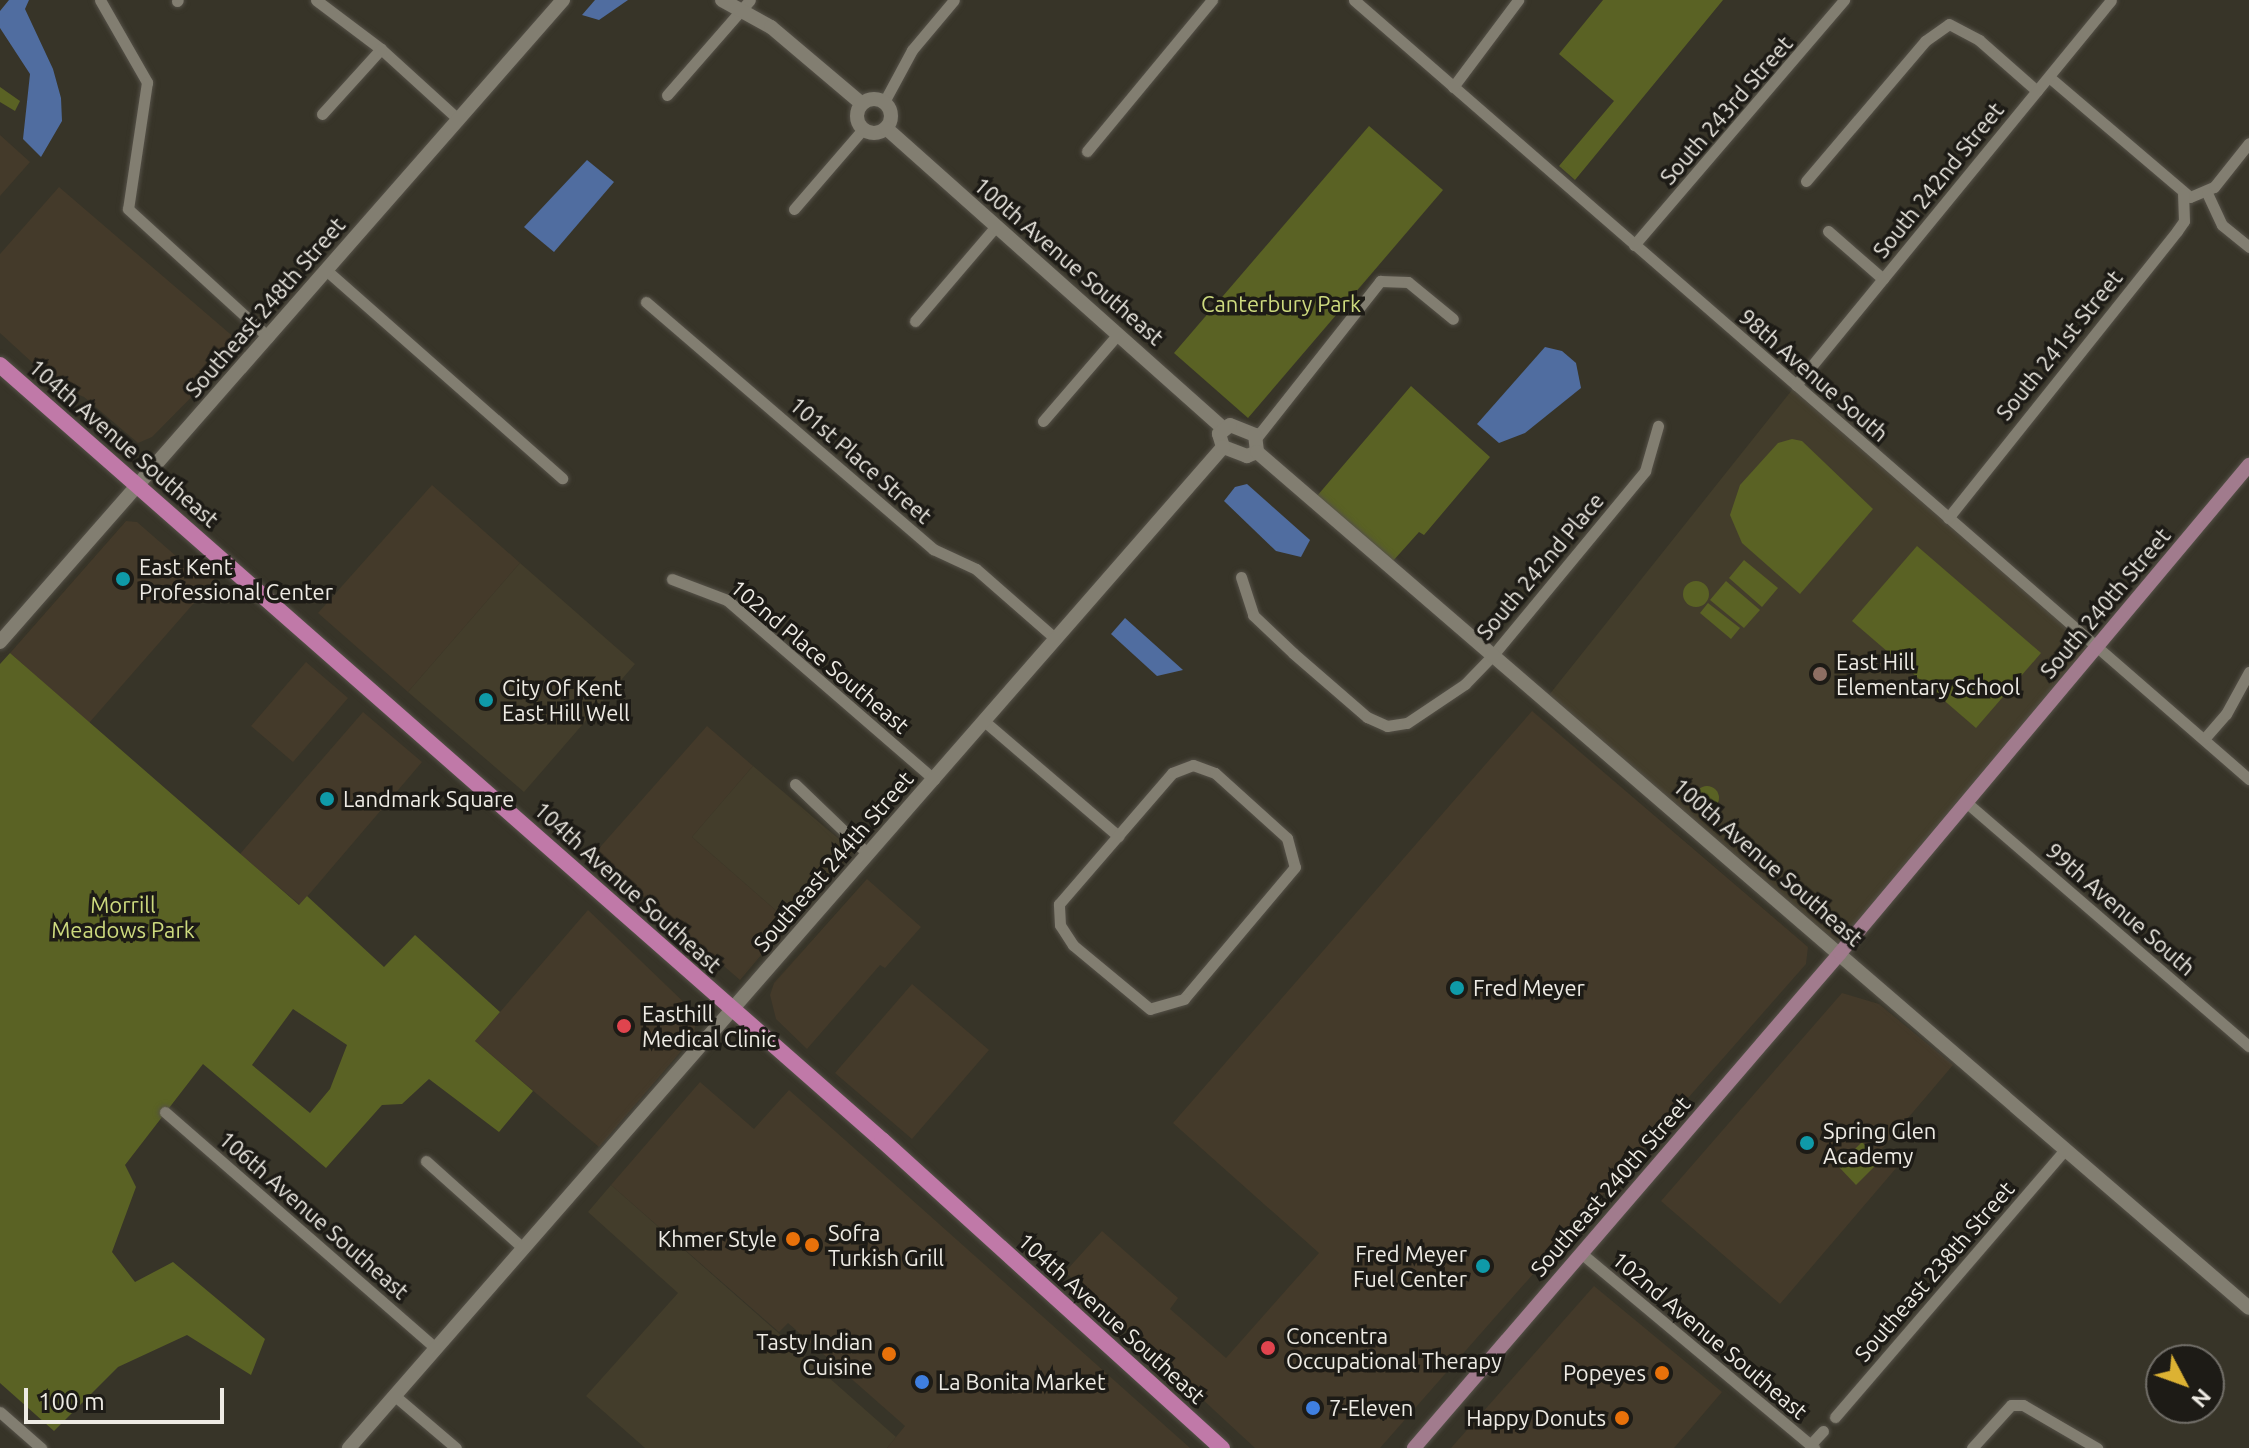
<!DOCTYPE html>
<html>
<head>
<meta charset="utf-8">
<style>
	body { margin:0 }
	#map { position:relative; width:2249px; height:1448px; overflow:hidden; background:#373428; font-family:Ubuntu,sans-serif }
	div>[style] { position:absolute }
	[style*='--x'] { left:calc(var(--x)*1px); top:calc(var(--y)*1px); width:calc(var(--w)*1px); rotate:calc(var(--a)*1deg) }
	.commercial>* { inset:0; background:#443a2a }
	.built>* { inset:0; background:#433d2b }
	.green>* { inset:0; background:#5a6224 }
	.round { border-radius:50% }
	.water>* { inset:0; background:#506da0 }
	.roads { filter:drop-shadow(0 0 2px #555148) drop-shadow(0 0 2px #555148) }
	.minor>* { height:11px; margin:-5.5px; padding:0 5.5px; transform-origin:5.5px; border-radius:5.5px; background:#827e71 }
	.tertiary>* { height:14px; margin:-7px; padding:0 7px; transform-origin:7px; border-radius:7px; background:#827e71 }
	.tertiary>.ring { margin:-7px; padding:0; box-sizing:content-box; background:none; border:14px solid #827e71; border-radius:50% }
	.secondary>* { height:14px; margin:-7px; padding:0 7px; transform-origin:7px; border-radius:7px; background:#a17b8d }
	.primary>* { height:16px; margin:-8px; padding:0 8px; transform-origin:8px; border-radius:8px; background:#c079a8 }
	.dots>* { width:22px; height:22px; translate:-50% -50%; box-sizing:border-box; border:4px solid #1d1b16; border-radius:50% }
	span { translate:-50% -50%; white-space:nowrap; text-align:center; line-height:1.15; -webkit-text-stroke:7px #1d1b16; paint-order:stroke }
	.street-label { font-size:22px; color:#eeebe4 }
	.park-label { font-size:22px; color:#cdda7e }
	.poi-label { font-size:22px; color:#eeebe4 }
	.left { translate:0 -50%; text-align:left }
	.right { translate:-100% -50%; text-align:right }
	.north { position:absolute; left:2145px; top:1344px; width:80px; height:80px; box-sizing:border-box; background:#1d1b16; border:2px solid #716e68; border-radius:50%; rotate:131deg; font-size:22px; font-weight:700; line-height:32px; text-align:center; color:#eeebe4 }
	.north::after { content:''; display:block; margin:auto; width:28px; height:36px; background:#dcb233; clip-path:polygon(50% 0,100% 100%,50% 72%,0 100%) }
	.scale { position:absolute; left:24px; top:1388px; width:200px; height:36px; box-sizing:border-box; border:4px solid #eeebe4; border-top:0; padding-left:10px; font-size:24px; line-height:28px; white-space:nowrap; color:#eeebe4; -webkit-text-stroke:6px #1d1b16; paint-order:stroke }
</style>
</head>
<body>
<div id="map">
	<div class="commercial">
		<i style="clip-path:polygon(0 135px,30px 162px,0 196px)"></i>
		<i style="clip-path:polygon(59px 187px,243px 345px,152px 437px,138px 443px,84px 397px,58px 386px,0 333px,0 254px)"></i>
		<i style="clip-path:polygon(432px 485px,520px 563px,408px 692px,318px 613px)"></i>
		<i style="clip-path:polygon(126px 521px,137px 522px,184px 563px,215px 579px,89px 723px,10px 653px)"></i>
		<i style="clip-path:polygon(306px 662px,348px 698px,293px 762px,251px 726px)"></i>
		<i style="clip-path:polygon(1532px 711px,1808px 947px,1806px 964px,1380px 1448px,1255px 1448px,1065px 1272px,1102px 1231px,1178px 1298px,1170px 1309px,1226px 1358px,1319px 1253px,1173px 1123px)"></i>
		<i style="clip-path:polygon(363px 712px,422px 762px,300px 905px,240px 854px)"></i>
		<i style="clip-path:polygon(707px 726px,753px 766px,692px 837px,789px 922px,740px 980px,594px 854px)"></i>
		<i style="clip-path:polygon(867px 879px,921px 927px,885px 968px,880px 965px,807px 1049px,776px 1019px,770px 995px,774px 983px)"></i>
		<i style="clip-path:polygon(588px 910px,696px 1014px,694px 1036px,599px 1147px,475px 1041px)"></i>
		<i style="clip-path:polygon(912px 984px,989px 1050px,912px 1139px,835px 1073px)"></i>
		<i style="clip-path:polygon(1842px 993px,1879px 1004px,1953px 1065px,1880px 1151px,1897px 1167px,1780px 1304px,1661px 1201px)"></i>
		<i style="clip-path:polygon(700px 1082px,754px 1129px,789px 1090px,1190px 1448px,887px 1448px,905px 1426px,788px 1323px,779px 1332px,611px 1185px)"></i>
		<i style="clip-path:polygon(1594px 1286px,1722px 1392px,1674px 1448px,1451px 1448px)"></i>
	</div>
	<div class="built">
		<i style="clip-path:polygon(1796px 385px,2097px 648px,1840px 953px,1545px 700px)"></i>
		<i style="clip-path:polygon(520px 563px,635px 664px,524px 792px,408px 692px)"></i>
		<i style="clip-path:polygon(753px 766px,853px 851px,789px 922px,692px 837px)"></i>
		<i style="clip-path:polygon(611px 1185px,896px 1437px,887px 1448px,645px 1448px,586px 1396px,678px 1293px,588px 1212px)"></i>
	</div>
	<div class="green">
		<i style="clip-path:polygon(1603px 0,1723px 0,1575px 180px,1559px 166px,1614px 101px,1559px 54px)"></i>
		<i style="clip-path:polygon(0 87px,20px 101px,15px 111px,0 102px)"></i>
		<i style="clip-path:polygon(1369px 126px,1443px 190px,1248px 418px,1174px 353px)"></i>
		<i style="clip-path:polygon(1411px 386px,1490px 457px,1424px 535px,1419px 532px,1392px 562px,1317px 496px)"></i>
		<i style="clip-path:polygon(1792px 439px,1802px 441px,1873px 509px,1800px 594px,1742px 543px,1730px 515px,1740px 485px,1778px 443px)"></i>
		<i style="clip-path:polygon(1917px 546px,2041px 653px,1976px 728px,1852px 621px)"></i>
		<i style="clip-path:polygon(1744px 560px,1778px 588px,1762px 607px,1729px 578px)"></i>
		<i class="round" style="left:1683px;top:581px;width:26px;height:26px"></i>
		<i style="clip-path:polygon(1726px 581px,1760px 610px,1744px 628px,1710px 600px)"></i>
		<i style="clip-path:polygon(1708px 603px,1740px 628px,1731px 639px,1700px 613px)"></i>
		<i style="clip-path:polygon(evenodd,10px 653px,299px 905px,307px 896px,384px 967px,415px 935px,500px 1012px,475px 1041px,533px 1091px,499px 1132px,429px 1079px,402px 1104px,382px 1105px,326px 1168px,203px 1064px,125px 1165px,136px 1187px,112px 1252px,135px 1282px,173px 1262px,265px 1339px,251px 1375px,187px 1335px,118px 1367px,54px 1431px,0 1383px,0 664px,10px 653px,293px 1009px,347px 1045px,330px 1089px,310px 1113px,252px 1065px,293px 1009px)"></i>
		<i class="round" style="left:1695px;top:786px;width:24px;height:24px"></i>
		<i style="clip-path:polygon(1862px 1142px,1880px 1161px,1856px 1185px,1838px 1166px)"></i>
	</div>
	<div class="water">
		<i style="clip-path:polygon(9px 0,29px 0,25px 9px,53px 69px,61px 98px,62px 121px,41px 157px,23px 139px,30px 74px,0 28px,0 11px)"></i>
		<i style="clip-path:polygon(595px 0,628px 0,599px 20px,582px 15px)"></i>
		<i style="clip-path:polygon(587px 160px,614px 182px,554px 252px,524px 227px)"></i>
		<i style="clip-path:polygon(1545px 347px,1562px 351px,1576px 363px,1581px 388px,1525px 433px,1499px 443px,1477px 424px)"></i>
		<i style="clip-path:polygon(1247px 484px,1310px 540px,1301px 557px,1276px 551px,1224px 501px,1235px 487px)"></i>
		<i style="clip-path:polygon(1125px 618px,1183px 670px,1157px 676px,1111px 634px)"></i>
	</div>
	<div class="roads">
		<div class="minor">
			<i style="--x:100;--y:0;--w:95;--a:60.2"></i>
			<i style="--x:147;--y:82;--w:128;--a:98.5"></i>
			<i style="--x:128;--y:209;--w:190;--a:42.4"></i>
			<i style="--x:316;--y:0;--w:81;--a:37"></i>
			<i style="--x:381;--y:49;--w:104;--a:42.3"></i>
			<i style="--x:1354;--y:0;--w:1187;--a:41.04"></i>
			<i style="--x:177;--y:1;--w:1;--a:-45"></i>
			<i style="--x:2049;--y:77;--w:185;--a:40.4"></i>
			<i style="--x:2190;--y:197;--w:26;--a:-23"></i>
			<i style="--x:2214;--y:187;--w:56;--a:-51.5"></i>
			<i style="--x:1453;--y:87;--w:109;--a:-53.2"></i>
			<i style="--x:667;--y:95;--w:126;--a:-48.9"></i>
			<i style="--x:884;--y:102;--w:59;--a:-61.7"></i>
			<i style="--x:912;--y:50;--w:65;--a:-50"></i>
			<i style="--x:322;--y:114;--w:88;--a:-47.8"></i>
			<i style="--x:1087;--y:151;--w:196;--a:-50.4"></i>
			<i style="--x:1806;--y:181;--w:184;--a:-49.6"></i>
			<i style="--x:1925;--y:41;--w:29;--a:-35"></i>
			<i style="--x:1949;--y:24;--w:34;--a:28"></i>
			<i style="--x:1979;--y:40;--w:77;--a:41.3"></i>
			<i style="--x:2207;--y:193;--w:35;--a:65"></i>
			<i style="--x:2222;--y:225;--w:35;--a:39"></i>
			<i style="--x:794;--y:209;--w:106;--a:-49.2"></i>
			<i style="--x:1828;--y:231;--w:73;--a:41.1"></i>
			<i style="--x:1634;--y:245;--w:323;--a:-49.4"></i>
			<i style="--x:326;--y:270;--w:315;--a:41.4"></i>
			<i style="--x:646;--y:302;--w:379;--a:40.7"></i>
			<i style="--x:933;--y:549;--w:47;--a:24.9"></i>
			<i style="--x:976;--y:569;--w:106;--a:41.2"></i>
			<i style="--x:915;--y:321;--w:125;--a:-49.5"></i>
			<i style="--x:1796;--y:385;--w:497;--a:-50.7"></i>
			<i style="--x:1043;--y:421;--w:115;--a:-49.2"></i>
			<i style="--x:1257;--y:437;--w:199;--a:-51.7"></i>
			<i style="--x:1380;--y:281;--w:28;--a:2"></i>
			<i style="--x:1408;--y:282;--w:58;--a:39.4"></i>
			<i style="--x:1948;--y:518;--w:367;--a:-51.4"></i>
			<i style="--x:2177;--y:231;--w:12;--a:-55"></i>
			<i style="--x:2184;--y:221;--w:28;--a:-92"></i>
			<i style="--x:1241;--y:577;--w:40;--a:72"></i>
			<i style="--x:1253;--y:615;--w:55;--a:43.5"></i>
			<i style="--x:1293;--y:653;--w:98;--a:40.9"></i>
			<i style="--x:1367;--y:717;--w:22;--a:24"></i>
			<i style="--x:1387;--y:726;--w:20;--a:-9"></i>
			<i style="--x:1407;--y:723;--w:70;--a:-33.9"></i>
			<i style="--x:1465;--y:684;--w:40;--a:-46"></i>
			<i style="--x:1493;--y:655;--w:239;--a:-50.4"></i>
			<i style="--x:1645;--y:471;--w:47;--a:-73.9"></i>
			<i style="--x:672;--y:579;--w:59;--a:20.9"></i>
			<i style="--x:727;--y:600;--w:274;--a:40.9"></i>
			<i style="--x:984;--y:721;--w:177;--a:40.6"></i>
			<i style="--x:2204;--y:739;--w:33;--a:-49"></i>
			<i style="--x:2226;--y:714;--w:48;--a:-61.3"></i>
			<i style="--x:1193;--y:765;--w:23;--a:20"></i>
			<i style="--x:1215;--y:773;--w:97;--a:42.1"></i>
			<i style="--x:1287;--y:838;--w:30;--a:75"></i>
			<i style="--x:1295;--y:867;--w:172;--a:130.1"></i>
			<i style="--x:1184;--y:999;--w:35;--a:164"></i>
			<i style="--x:1150;--y:1009;--w:100;--a:-140.3"></i>
			<i style="--x:1073;--y:945;--w:24;--a:-123"></i>
			<i style="--x:1060;--y:925;--w:21;--a:-93"></i>
			<i style="--x:1059;--y:904;--w:173;--a:-49.2"></i>
			<i style="--x:1172;--y:773;--w:22;--a:-21"></i>
			<i style="--x:795;--y:784;--w:101;--a:43.8"></i>
			<i style="--x:1967;--y:803;--w:372;--a:40.8"></i>
			<i style="--x:165;--y:1112;--w:359;--a:41.1"></i>
			<i style="--x:426;--y:1161;--w:130;--a:41.9"></i>
			<i style="--x:1581;--y:1253;--w:304;--a:39.9"></i>
			<i style="--x:395;--y:1396;--w:80;--a:40.4"></i>
			<i style="--x:0;--y:1412;--w:55;--a:41.3"></i>
			<i style="--x:1835;--y:1417;--w:351;--a:-49.3"></i>
			<i style="--x:1810;--y:1445;--w:19;--a:-47"></i>
			<i style="--x:1972;--y:1448;--w:58;--a:-47.8"></i>
			<i style="--x:2011;--y:1405;--w:12;--a:0"></i>
			<i style="--x:2023;--y:1405;--w:86;--a:30.2"></i>
		</div>
		<div class="tertiary">
			<i style="--x:722;--y:0;--w:56;--a:28.9"></i>
			<i style="--x:771;--y:27;--w:119;--a:40.2"></i>
			<i class="ring" style="left:857px;top:99px;width:20px;height:20px"></i>
			<i style="--x:886;--y:128;--w:451;--a:41.7"></i>
			<i style="--x:1230;--y:425;--w:27;--a:22"></i>
			<i style="--x:1255;--y:435;--w:17;--a:83"></i>
			<i style="--x:1257;--y:452;--w:11;--a:158"></i>
			<i style="--x:1247;--y:456;--w:26;--a:-159"></i>
			<i style="--x:1223;--y:447;--w:14;--a:-107"></i>
			<i style="--x:1219;--y:434;--w:14;--a:-39"></i>
			<i style="--x:1257;--y:452;--w:1310;--a:40.79"></i>
			<i style="--x:0;--y:642;--w:854;--a:-48.75"></i>
			<i style="--x:349;--y:1448;--w:1329;--a:-48.87"></i>
		</div>
		<div class="secondary">
			<i style="--x:1414;--y:1448;--w:653;--a:-49.28"></i>
			<i style="--x:1840;--y:953;--w:637;--a:-50.03"></i>
		</div>
		<div class="primary">
			<i style="--x:0;--y:365;--w:1174;--a:41.31"></i>
			<i style="--x:882;--y:1140;--w:459;--a:42.2"></i>
		</div>
	</div>
	<div class="dots">
		<i style="left:123px;top:579px;background:#0f9aa8"></i>
		<i style="left:1820px;top:674px;background:#8d6e63"></i>
		<i style="left:486px;top:700px;background:#0f9aa8"></i>
		<i style="left:327px;top:799px;background:#0f9aa8"></i>
		<i style="left:1457px;top:988px;background:#0f9aa8"></i>
		<i style="left:624px;top:1026px;background:#e0444e"></i>
		<i style="left:1807px;top:1143px;background:#0f9aa8"></i>
		<i style="left:793px;top:1239px;background:#e8710a"></i>
		<i style="left:812px;top:1245px;background:#e8710a"></i>
		<i style="left:1483px;top:1266px;background:#0f9aa8"></i>
		<i style="left:1268px;top:1348px;background:#e0444e"></i>
		<i style="left:889px;top:1354px;background:#e8710a"></i>
		<i style="left:1662px;top:1373px;background:#e8710a"></i>
		<i style="left:922px;top:1382px;background:#3f7fe0"></i>
		<i style="left:1313px;top:1408px;background:#3f7fe0"></i>
		<i style="left:1622px;top:1418px;background:#e8710a"></i>
	</div>
	<div class="street-label">
		<span style="left:1726px;top:110px;rotate:-49deg">South 243rd Street</span>
		<span style="left:1938px;top:180px;rotate:-51deg">South 242nd Street</span>
		<span style="left:1069px;top:261px;rotate:41deg">100th Avenue Southeast</span>
		<span style="left:265px;top:307px;rotate:-49deg">Southeast 248th Street</span>
		<span style="left:2059px;top:345px;rotate:-51deg">South 241st Street</span>
		<span style="left:1814px;top:375px;rotate:41deg">98th Avenue South</span>
		<span style="left:124px;top:443px;rotate:41deg">104th Avenue Southeast</span>
		<span style="left:861px;top:460px;rotate:41deg">101st Place Street</span>
		<span style="left:1540px;top:566px;rotate:-50deg">South 242nd Place</span>
		<span style="left:2105px;top:603px;rotate:-50deg">South 240th Street</span>
		<span style="left:820px;top:656px;rotate:40deg">102nd Place Southeast</span>
		<span style="left:833px;top:861px;rotate:-49deg">Southeast 244th Street</span>
		<span style="left:1768px;top:862px;rotate:41deg">100th Avenue Southeast</span>
		<span style="left:628px;top:887px;rotate:42deg">104th Avenue Southeast</span>
		<span style="left:2121px;top:909px;rotate:41deg">99th Avenue South</span>
		<span style="left:1610px;top:1186px;rotate:-49deg">Southeast 240th Street</span>
		<span style="left:314px;top:1215px;rotate:41deg">106th Avenue Southeast</span>
		<span style="left:1934px;top:1271px;rotate:-49deg">Southeast 238th Street</span>
		<span style="left:1112px;top:1318px;rotate:42deg">104th Avenue Southeast</span>
		<span style="left:1710px;top:1335px;rotate:40deg">102nd Avenue Southeast</span>
	</div>
	<div class="park-label">
		<span style="left:1281px;top:304px">Canterbury Park</span>
		<span style="left:123px;top:917px">Morrill<br>Meadows Park</span>
	</div>
	<div class="poi-label">
		<span class="left" style="left:139px;top:579px">East Kent<br>Professional Center</span>
		<span class="left" style="left:1836px;top:674px">East Hill<br>Elementary School</span>
		<span class="left" style="left:502px;top:700px">City Of Kent<br>East Hill Well</span>
		<span class="left" style="left:343px;top:799px">Landmark Square</span>
		<span class="left" style="left:1473px;top:988px">Fred Meyer</span>
		<span class="left" style="left:642px;top:1026px">Easthill<br>Medical Clinic</span>
		<span class="left" style="left:1823px;top:1143px">Spring Glen<br>Academy</span>
		<span class="left" style="left:828px;top:1245px">Sofra<br>Turkish Grill</span>
		<span class="right" style="left:777px;top:1239px">Khmer Style</span>
		<span class="right" style="left:1467px;top:1266px">Fred Meyer<br>Fuel Center</span>
		<span class="left" style="left:1286px;top:1348px">Concentra<br>Occupational Therapy</span>
		<span class="right" style="left:873px;top:1354px">Tasty Indian<br>Cuisine</span>
		<span class="right" style="left:1646px;top:1373px">Popeyes</span>
		<span class="left" style="left:938px;top:1382px">La Bonita Market</span>
		<span class="left" style="left:1329px;top:1408px">7-Eleven</span>
		<span class="right" style="left:1606px;top:1418px">Happy Donuts</span>
	</div>
	<div class="north">N</div>
	<div class="scale">100 m</div>
</div>
</body>
</html>
